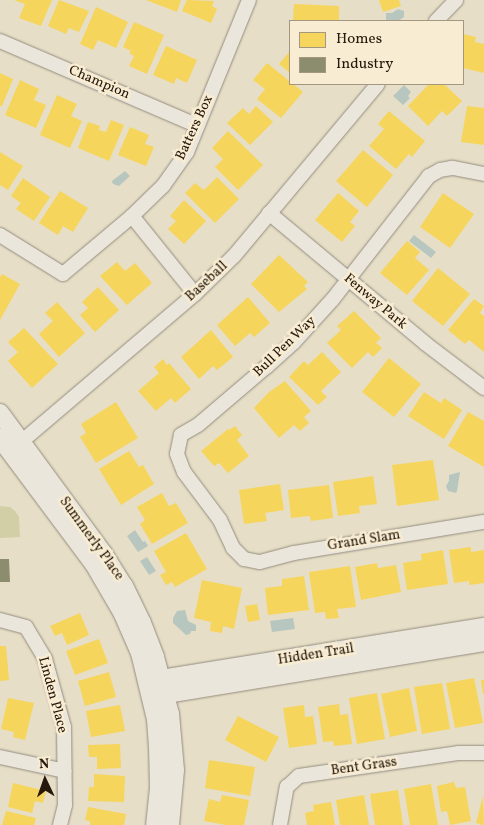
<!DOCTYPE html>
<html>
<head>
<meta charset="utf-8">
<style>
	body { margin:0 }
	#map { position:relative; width:484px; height:825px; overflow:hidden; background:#e7dec7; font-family:Vollkorn,serif }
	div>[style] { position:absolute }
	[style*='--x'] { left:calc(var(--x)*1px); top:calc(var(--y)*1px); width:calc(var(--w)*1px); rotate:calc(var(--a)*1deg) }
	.green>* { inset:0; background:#d2cfa6 }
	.water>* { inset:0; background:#b7c6bf }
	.homes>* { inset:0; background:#f6d55c }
	.industry>* { inset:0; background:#8c8c6e }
	.roads { filter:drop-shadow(0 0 1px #938c7e) drop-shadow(0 0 1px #938c7e) }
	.minor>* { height:14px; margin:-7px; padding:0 7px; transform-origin:7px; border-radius:7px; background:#ebe6db }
	.tertiary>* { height:18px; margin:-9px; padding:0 9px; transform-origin:9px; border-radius:9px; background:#ebe6db }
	span { translate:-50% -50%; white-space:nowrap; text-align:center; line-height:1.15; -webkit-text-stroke:5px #f8edd2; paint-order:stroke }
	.street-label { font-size:14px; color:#25170b }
	.legend { position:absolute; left:289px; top:20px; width:175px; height:65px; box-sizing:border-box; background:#f8edd2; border:1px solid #a49782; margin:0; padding:6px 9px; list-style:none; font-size:15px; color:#25170b }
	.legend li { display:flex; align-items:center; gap:10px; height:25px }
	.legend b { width:25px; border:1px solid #a49782 }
	.north { position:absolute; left:20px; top:755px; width:50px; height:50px; -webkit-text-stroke:4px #f8edd2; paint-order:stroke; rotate:357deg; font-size:14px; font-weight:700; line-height:20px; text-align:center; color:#25170b }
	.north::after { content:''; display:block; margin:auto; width:18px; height:22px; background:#25170b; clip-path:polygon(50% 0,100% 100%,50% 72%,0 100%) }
</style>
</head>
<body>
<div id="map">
	<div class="green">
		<i style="clip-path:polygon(0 506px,10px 507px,15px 511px,19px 517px,20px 537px,0 538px)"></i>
	</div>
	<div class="water">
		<i style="clip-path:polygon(398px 9px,404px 11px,404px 17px,398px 21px,386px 21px,386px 13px,392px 13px)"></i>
		<i style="clip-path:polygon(404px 85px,411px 92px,408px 96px,410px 98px,403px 105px,393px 96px)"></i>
		<i style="clip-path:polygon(125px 171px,130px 176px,119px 186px,113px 184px,112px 181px)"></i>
		<i style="clip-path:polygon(414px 235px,436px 252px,431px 258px,409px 241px)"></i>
		<i style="clip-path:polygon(460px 472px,457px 491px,456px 493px,448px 491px,446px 486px,449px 481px,449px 475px)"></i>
		<i style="clip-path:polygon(135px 530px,143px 542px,145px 541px,148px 546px,138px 552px,127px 536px)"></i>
		<i style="clip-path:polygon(147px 557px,156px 571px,149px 575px,140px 561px)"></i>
		<i style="clip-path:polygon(185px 610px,188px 621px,196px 625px,196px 631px,191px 631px,190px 634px,186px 635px,173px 623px,173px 618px,177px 611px)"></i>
		<i style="clip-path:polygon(293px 618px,295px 629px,272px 632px,270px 621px)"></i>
	</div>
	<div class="homes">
		<i style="clip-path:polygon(14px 0,52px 0,41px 26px,19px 18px,25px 4px)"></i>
		<i style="clip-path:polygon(59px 0,89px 11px,79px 32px,69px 28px,66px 34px,48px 26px)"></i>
		<i style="clip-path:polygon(146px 0,181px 0,177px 12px)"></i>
		<i style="clip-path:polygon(187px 0,214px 1px,212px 6px,217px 9px,211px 23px,182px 11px)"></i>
		<i style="clip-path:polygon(379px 0,399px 0,401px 6px,383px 12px)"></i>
		<i style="clip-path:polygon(294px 4px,339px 6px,339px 21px,293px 21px)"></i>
		<i style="clip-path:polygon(96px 7px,128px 22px,116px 48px,98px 40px,93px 50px,80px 44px)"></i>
		<i style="clip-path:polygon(134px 22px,164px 35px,147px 74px,129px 66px,134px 56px,129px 53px,131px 51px,123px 47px)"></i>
		<i style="clip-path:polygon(463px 34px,476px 37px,475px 42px,484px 44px,484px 73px,463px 68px)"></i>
		<i style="clip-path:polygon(166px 46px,197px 60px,187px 83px,176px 78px,174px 84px,153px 75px)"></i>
		<i style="clip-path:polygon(290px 51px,290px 73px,279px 64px)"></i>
		<i style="clip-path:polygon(267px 63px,303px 92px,281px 118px,257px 99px,265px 89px,253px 80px)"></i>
		<i style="clip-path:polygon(0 73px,13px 79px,2px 106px,0 106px)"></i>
		<i style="clip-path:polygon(20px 80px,39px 89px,34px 100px,46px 105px,36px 128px,5px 115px)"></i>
		<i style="clip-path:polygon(429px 84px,444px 84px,462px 101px,447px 116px,442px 111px,428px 126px,408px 106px)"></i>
		<i style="clip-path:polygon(57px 95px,77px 104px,71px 116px,82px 121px,70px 148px,40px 135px)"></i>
		<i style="clip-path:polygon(256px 106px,273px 122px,250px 145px,227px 123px,243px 108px,249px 114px)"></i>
		<i style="clip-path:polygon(467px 106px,484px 108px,484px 145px,461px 142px)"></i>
		<i style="clip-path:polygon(389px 111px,425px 141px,412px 157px,409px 154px,396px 169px,369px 146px,384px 129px,378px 124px)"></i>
		<i style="clip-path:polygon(111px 120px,124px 125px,109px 161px,78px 148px,88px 122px,100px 126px,99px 130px,106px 132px)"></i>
		<i style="clip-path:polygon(130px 127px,149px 135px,145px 144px,154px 147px,146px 166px,118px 155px)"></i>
		<i style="clip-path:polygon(228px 131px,263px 165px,238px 190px,215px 167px,223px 159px,212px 148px)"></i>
		<i style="clip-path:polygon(363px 150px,393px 175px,367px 207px,336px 181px)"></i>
		<i style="clip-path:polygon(0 152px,23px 166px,8px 190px,0 185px)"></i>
		<i style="clip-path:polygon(217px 177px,239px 199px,215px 223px,185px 193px,195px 183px,204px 190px)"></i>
		<i style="clip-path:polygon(23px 178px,50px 197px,34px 221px,16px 209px,21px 203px,11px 196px)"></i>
		<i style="clip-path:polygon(60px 191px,88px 208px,73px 232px,63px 226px,58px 235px,39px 223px)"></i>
		<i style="clip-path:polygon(338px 193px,359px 211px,350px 222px,355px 226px,342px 242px,315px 220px)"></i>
		<i style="clip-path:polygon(443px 193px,474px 214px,450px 248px,420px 227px)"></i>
		<i style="clip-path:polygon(184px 200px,206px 221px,184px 244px,168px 229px,176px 221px,170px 216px)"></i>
		<i style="clip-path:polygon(407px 241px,420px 252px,415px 258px,429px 270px,407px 295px,380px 273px)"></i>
		<i style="clip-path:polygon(279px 255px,308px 282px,304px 286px,307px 289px,279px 312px,251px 284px)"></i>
		<i style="clip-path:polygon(117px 262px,125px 271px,135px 263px,152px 283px,127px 305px,100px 276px)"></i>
		<i style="clip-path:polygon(438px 268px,470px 294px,443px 326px,412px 301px)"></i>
		<i style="clip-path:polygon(2px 274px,20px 284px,0 320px,0 277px)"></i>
		<i style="clip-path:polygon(98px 287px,119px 310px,95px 332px,80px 315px,88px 308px,82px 302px)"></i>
		<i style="clip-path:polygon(248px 297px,270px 323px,254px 337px,250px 333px,235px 346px,217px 325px)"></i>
		<i style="clip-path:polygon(474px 299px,484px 306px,480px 313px,484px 316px,484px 352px,469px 340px,465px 344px,448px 330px)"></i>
		<i style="clip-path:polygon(57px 302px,85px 333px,59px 357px,39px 334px,53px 321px,45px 313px)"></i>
		<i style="clip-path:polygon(354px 311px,381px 338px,376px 343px,382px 348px,373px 357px,368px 352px,352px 368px,327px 343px,341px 330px,337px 326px)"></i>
		<i style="clip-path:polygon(24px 328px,58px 364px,32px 388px,8px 361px,18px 352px,8px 342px)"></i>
		<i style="clip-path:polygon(211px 330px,233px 357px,217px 370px,213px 366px,199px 379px,181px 357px)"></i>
		<i style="clip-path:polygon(322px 352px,341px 372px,321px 391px,327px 397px,318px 405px,289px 377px,304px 361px,308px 365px)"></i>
		<i style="clip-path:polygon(389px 358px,421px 384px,394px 417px,362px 392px)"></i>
		<i style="clip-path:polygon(163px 359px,167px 365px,169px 363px,191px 389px,175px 403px,171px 398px,156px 411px,138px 391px,159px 373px,154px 367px)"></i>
		<i style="clip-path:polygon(285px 381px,311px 411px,304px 417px,309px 423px,300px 431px,294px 425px,279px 438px,254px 408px,269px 392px)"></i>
		<i style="clip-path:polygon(424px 392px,441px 403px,444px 398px,462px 410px,444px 439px,408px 416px)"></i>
		<i style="clip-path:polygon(116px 402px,138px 438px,96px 463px,80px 437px,86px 433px,81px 424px)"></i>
		<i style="clip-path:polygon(468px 412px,484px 421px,484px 467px,448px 446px)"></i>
		<i style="clip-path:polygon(235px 426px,242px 435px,237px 440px,249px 456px,228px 473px,219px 463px,214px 466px,201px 451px,228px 429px,229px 430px)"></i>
		<i style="clip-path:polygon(129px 451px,139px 467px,143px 465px,154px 484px,121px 505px,99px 469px)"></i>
		<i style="clip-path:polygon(433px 460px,439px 500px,397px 506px,392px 465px)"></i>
		<i style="clip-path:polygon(373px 476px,377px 504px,359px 506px,360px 513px,338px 516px,333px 482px)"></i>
		<i style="clip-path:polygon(280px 484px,284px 510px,265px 513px,267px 521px,244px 524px,239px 490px)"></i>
		<i style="clip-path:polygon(329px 485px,333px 518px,311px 521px,310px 516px,291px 518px,288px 490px)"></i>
		<i style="clip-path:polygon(162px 493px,169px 506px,176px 503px,188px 523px,152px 544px,140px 524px,145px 520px,137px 507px)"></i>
		<i style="clip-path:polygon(186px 533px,207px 569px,175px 587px,172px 582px,166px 585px,160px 575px,166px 572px,154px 551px)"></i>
		<i style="clip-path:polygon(471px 547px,471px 552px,484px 550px,484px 583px,469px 585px,469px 581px,454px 583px,449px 550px)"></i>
		<i style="clip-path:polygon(443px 550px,448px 584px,407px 590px,403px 563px,422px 560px,421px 554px)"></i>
		<i style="clip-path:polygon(377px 563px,378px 568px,396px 565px,401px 592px,361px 600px,355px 567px)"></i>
		<i style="clip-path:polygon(350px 566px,356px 607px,337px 609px,339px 618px,326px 619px,325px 612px,315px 613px,309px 572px)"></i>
		<i style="clip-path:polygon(304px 576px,309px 610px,268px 615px,265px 588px,282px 586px,282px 579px)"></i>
		<i style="clip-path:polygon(202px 580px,242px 588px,234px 629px,223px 626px,222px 633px,210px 631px,211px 622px,194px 618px)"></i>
		<i style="clip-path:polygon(257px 604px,260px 620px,248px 622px,245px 606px)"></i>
		<i style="clip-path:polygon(80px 613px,89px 635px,67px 645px,62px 633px,55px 636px,50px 626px)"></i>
		<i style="clip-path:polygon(99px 639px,108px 663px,75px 675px,66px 651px)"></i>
		<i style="clip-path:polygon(0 646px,6px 646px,9px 680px,0 681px)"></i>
		<i style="clip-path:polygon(109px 672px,116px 697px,85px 706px,78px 681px)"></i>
		<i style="clip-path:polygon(474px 678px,483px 723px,455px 728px,446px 683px)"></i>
		<i style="clip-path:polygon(481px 680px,484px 680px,484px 694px,483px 694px)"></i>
		<i style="clip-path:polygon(442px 683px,450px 729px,422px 734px,414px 687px)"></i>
		<i style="clip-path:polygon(409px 688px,417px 731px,390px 737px,381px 694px)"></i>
		<i style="clip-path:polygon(377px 693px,385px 739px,357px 744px,349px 698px)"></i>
		<i style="clip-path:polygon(8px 698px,34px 703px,25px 740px,13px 737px,14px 732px,1px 729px)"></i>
		<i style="clip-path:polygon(339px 704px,340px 715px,348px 714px,352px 744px,334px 746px,333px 741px,323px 742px,318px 707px)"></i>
		<i style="clip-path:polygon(120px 705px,125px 731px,91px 737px,86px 711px)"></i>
		<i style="clip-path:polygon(304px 705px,305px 717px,313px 716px,317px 744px,289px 748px,283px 708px)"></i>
		<i style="clip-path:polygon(238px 716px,279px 737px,266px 762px,225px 740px)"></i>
		<i style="clip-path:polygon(120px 744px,121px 768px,97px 769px,97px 757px,89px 757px,88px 745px)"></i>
		<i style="clip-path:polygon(209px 760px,255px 767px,250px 796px,205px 788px)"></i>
		<i style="clip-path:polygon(94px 774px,125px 776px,124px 802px,88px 801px,89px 787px,94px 787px)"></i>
		<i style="clip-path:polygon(454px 782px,456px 788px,465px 787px,471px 821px,450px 825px,447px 811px,441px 812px,437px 786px)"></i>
		<i style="clip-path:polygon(13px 783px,46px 791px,43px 803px,35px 801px,32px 813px,8px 807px)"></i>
		<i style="clip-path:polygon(431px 784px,438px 825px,410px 825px,404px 789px)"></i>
		<i style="clip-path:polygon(398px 790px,403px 825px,375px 825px,370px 794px)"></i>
		<i style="clip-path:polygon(222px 795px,249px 800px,244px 825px,226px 825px,204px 821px,209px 799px,220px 802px)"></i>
		<i style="clip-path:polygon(364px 795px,369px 825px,340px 825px,336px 800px)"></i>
		<i style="clip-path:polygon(483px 796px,484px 825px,483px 825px,476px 823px)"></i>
		<i style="clip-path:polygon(331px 802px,335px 825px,307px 825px,305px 813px,314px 811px,313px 805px)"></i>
		<i style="clip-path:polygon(88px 807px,126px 814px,124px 825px,90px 825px,90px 821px,85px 820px)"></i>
		<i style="clip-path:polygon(6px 811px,36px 818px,34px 825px,2px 825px)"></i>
	</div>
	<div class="industry">
		<i style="clip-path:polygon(0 559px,9px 559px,10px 582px,0 582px)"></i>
	</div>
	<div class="roads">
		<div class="minor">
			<i style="--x:436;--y:21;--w:29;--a:-46"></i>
			<i style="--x:0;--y:41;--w:215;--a:23.2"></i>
			<i style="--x:484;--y:174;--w:33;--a:-169"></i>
			<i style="--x:452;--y:168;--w:12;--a:171"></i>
			<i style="--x:440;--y:170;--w:13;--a:151"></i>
			<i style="--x:429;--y:176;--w:157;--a:128"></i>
			<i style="--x:332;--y:300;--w:57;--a:132.1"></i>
			<i style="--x:294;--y:342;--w:38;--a:138"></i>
			<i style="--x:266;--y:367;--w:89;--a:139.5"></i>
			<i style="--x:198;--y:425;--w:20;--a:150"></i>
			<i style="--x:181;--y:435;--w:19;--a:102"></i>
			<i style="--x:177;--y:454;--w:19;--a:69"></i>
			<i style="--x:184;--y:472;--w:60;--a:53.1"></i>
			<i style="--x:220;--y:520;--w:31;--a:65"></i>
			<i style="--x:233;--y:548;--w:16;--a:45"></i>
			<i style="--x:244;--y:559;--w:16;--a:11"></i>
			<i style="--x:260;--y:562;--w:35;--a:-15"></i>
			<i style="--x:294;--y:553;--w:193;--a:-9.3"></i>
			<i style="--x:269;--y:213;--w:204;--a:39.8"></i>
			<i style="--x:426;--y:344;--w:73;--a:37.2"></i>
			<i style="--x:132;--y:216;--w:100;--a:51.1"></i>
			<i style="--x:0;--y:235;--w:74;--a:31.8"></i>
			<i style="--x:63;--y:274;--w:90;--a:-40"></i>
			<i style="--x:132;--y:216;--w:43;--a:-44.1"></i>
			<i style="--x:163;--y:186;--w:42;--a:-54.8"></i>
			<i style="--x:187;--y:152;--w:164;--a:-67.8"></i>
			<i style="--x:14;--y:448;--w:238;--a:-40.4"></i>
			<i style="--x:195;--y:294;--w:54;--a:-44.3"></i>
			<i style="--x:234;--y:256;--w:224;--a:-50.1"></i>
			<i style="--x:0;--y:620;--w:27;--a:15"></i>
			<i style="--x:26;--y:627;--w:37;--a:59"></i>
			<i style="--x:45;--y:659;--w:71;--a:74.4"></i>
			<i style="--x:64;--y:727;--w:78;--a:89.3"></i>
			<i style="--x:65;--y:805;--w:21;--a:104"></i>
			<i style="--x:0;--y:757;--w:66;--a:12.2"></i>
			<i style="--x:280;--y:825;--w:39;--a:-80"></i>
			<i style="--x:287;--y:787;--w:16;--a:-43"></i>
			<i style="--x:299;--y:776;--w:162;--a:-8.2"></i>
			<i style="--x:459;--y:753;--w:25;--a:0"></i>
		</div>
		<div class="tertiary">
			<i style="--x:0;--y:413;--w:174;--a:53.7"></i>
			<i style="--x:103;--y:553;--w:39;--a:58"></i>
			<i style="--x:124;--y:586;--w:41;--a:64.1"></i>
			<i style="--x:142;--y:623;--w:36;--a:69"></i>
			<i style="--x:155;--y:657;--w:59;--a:75.3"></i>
			<i style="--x:170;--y:714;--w:56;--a:84.9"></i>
			<i style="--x:175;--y:770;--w:55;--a:95.2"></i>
			<i style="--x:0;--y:438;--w:157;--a:53.3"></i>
			<i style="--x:94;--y:564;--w:56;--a:59.7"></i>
			<i style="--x:122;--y:612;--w:45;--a:66.3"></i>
			<i style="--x:140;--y:653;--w:68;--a:76.4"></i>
			<i style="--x:156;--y:719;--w:27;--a:86"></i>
			<i style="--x:158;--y:746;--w:42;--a:88.6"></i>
			<i style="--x:159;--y:788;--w:37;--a:96"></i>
			<i style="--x:149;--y:681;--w:339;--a:-9.2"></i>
			<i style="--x:154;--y:696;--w:334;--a:-9.3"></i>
		</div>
	</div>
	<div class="street-label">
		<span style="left:99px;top:83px;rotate:23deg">Champion</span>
		<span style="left:195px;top:128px;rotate:-65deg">Batters Box</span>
		<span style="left:207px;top:282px;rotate:-43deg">Baseball</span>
		<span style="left:375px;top:302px;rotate:40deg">Fenway Park</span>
		<span style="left:285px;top:347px;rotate:-44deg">Bull Pen Way</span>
		<span style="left:91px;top:539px;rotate:54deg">Summerly Place</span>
		<span style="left:364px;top:541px;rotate:-9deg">Grand Slam</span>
		<span style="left:316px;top:655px;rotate:-9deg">Hidden Trail</span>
		<span style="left:52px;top:695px;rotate:75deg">Linden Place</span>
		<span style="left:364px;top:767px;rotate:-8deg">Bent Grass</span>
	</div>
	<ul class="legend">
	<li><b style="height:14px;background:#f6d55c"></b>Homes</li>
	<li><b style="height:14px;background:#8c8c6e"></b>Industry</li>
	</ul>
	<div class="north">N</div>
</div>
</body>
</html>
